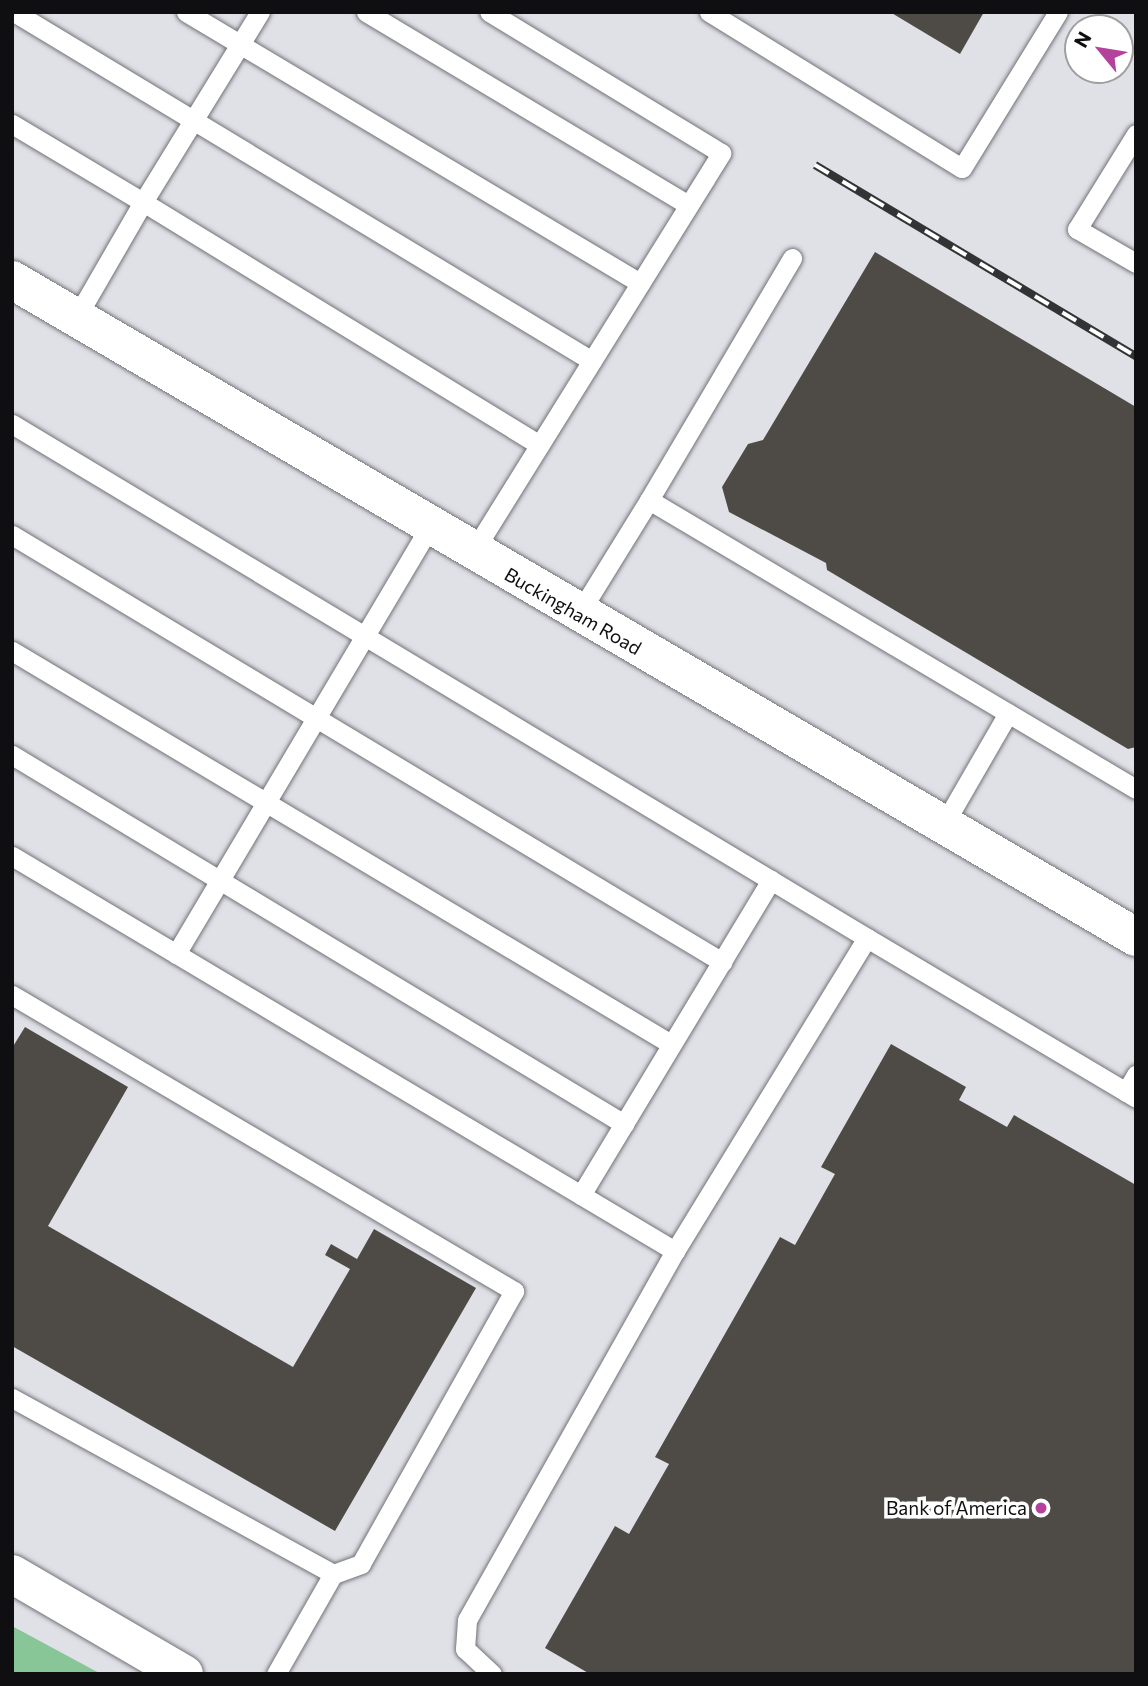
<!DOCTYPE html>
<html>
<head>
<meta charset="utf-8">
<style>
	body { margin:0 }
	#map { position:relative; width:1148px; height:1686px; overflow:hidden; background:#e0e0e7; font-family:Commissioner,sans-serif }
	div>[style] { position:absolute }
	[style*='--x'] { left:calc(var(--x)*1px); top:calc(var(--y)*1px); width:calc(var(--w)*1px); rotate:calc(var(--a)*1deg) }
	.green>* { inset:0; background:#88c597 }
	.building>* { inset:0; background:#4e4b46 }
	.roads { filter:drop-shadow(0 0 2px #727379) drop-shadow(0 0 2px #727379) }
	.service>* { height:19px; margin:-9.5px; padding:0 9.5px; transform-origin:9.5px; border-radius:9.5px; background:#fff }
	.minor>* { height:38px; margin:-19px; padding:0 19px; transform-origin:19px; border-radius:19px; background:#fff }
	.tertiary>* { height:38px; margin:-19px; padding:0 19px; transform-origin:19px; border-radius:19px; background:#fff }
	.rail>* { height:8px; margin-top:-4px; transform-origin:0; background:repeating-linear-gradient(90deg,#fff 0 16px,#333336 0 32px); box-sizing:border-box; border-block:2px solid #333336 }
	.dots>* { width:19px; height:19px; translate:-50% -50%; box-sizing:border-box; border:4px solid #fff; border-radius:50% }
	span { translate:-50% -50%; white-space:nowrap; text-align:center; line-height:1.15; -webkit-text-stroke:7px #fff; paint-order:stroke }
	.street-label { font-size:19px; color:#0f0f11 }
	.poi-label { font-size:19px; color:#0f0f11 }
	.right { translate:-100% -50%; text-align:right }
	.frame { position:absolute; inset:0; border:14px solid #0f0f11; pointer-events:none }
	.north { position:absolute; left:1064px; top:14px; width:70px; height:70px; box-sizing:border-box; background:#fff; border:2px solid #9f9fa0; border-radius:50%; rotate:300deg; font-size:19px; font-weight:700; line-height:28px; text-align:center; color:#0f0f11 }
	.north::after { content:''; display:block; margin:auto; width:24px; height:32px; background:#b4429d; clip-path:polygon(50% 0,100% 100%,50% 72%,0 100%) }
</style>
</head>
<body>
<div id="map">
	<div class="green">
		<i style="clip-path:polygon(12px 1626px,101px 1674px,12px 1674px)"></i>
	</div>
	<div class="building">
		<i style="clip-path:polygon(890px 12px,984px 12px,960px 54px)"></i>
		<i style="clip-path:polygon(875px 252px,1136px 407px,1136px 747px,1128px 749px,827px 570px,826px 563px,729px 512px,722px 487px,748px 444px,763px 440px)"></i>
		<i style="clip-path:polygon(25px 1027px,128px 1087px,48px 1226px,293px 1367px,350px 1269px,325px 1255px,331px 1244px,357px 1259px,374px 1229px,476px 1288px,335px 1531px,12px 1346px,12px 1048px)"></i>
		<i style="clip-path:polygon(891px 1044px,966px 1087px,959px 1100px,1007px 1127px,1014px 1115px,1136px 1185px,1136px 1674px,590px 1674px,545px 1648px,615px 1526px,629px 1534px,669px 1464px,655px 1457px,780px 1237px,795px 1245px,835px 1174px,821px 1167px)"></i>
	</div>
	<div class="roads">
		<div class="service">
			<i style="--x:14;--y:12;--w:675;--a:31.12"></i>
			<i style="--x:186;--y:12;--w:529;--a:30.83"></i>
			<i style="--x:366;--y:12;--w:376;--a:30.9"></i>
			<i style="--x:709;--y:12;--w:297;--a:31.7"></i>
			<i style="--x:962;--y:168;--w:183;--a:-58.4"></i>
			<i style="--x:12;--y:124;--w:152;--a:30.8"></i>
			<i style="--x:143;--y:202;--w:223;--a:-58.4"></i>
			<i style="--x:1136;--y:134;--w:112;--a:121.8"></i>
			<i style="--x:1077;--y:229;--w:68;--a:30"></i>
			<i style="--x:76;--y:318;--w:134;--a:-60"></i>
			<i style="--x:143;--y:202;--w:465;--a:31.5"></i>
			<i style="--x:12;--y:424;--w:998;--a:31.01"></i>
			<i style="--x:649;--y:500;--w:281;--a:-59.4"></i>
			<i style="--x:12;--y:535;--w:829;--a:31.02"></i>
			<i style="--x:473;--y:552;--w:470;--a:-58.1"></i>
			<i style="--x:721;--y:153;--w:271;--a:-148.7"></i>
			<i style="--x:578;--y:615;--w:135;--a:-58.3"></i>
			<i style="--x:649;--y:500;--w:566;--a:30.69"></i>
			<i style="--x:12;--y:651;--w:767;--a:30.81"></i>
			<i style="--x:12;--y:755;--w:715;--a:31.09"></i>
			<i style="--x:944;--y:824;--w:128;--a:-60"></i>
			<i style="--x:12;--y:856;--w:772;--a:30.79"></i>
			<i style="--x:675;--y:1251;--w:367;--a:-58.5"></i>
			<i style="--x:867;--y:938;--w:313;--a:30.7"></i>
			<i style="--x:176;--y:954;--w:497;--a:-59.3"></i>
			<i style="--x:12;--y:995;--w:583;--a:30.53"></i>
			<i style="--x:514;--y:1291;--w:313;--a:119.3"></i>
			<i style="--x:361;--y:1564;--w:30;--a:160"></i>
			<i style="--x:333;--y:1574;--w:115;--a:119.7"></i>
			<i style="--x:1126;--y:1092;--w:20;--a:-60"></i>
			<i style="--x:581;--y:1195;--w:368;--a:-58.9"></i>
			<i style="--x:12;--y:1398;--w:366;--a:28.7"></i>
			<i style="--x:492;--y:1674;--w:37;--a:-137"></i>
			<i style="--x:465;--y:1649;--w:29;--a:-86"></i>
			<i style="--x:467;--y:1620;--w:424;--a:-60.6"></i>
		</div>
		<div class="minor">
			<i style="--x:12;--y:280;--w:1302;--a:30.31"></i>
		</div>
		<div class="tertiary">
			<i style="--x:12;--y:1574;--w:199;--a:30.2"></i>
		</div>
	</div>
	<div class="rail">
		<i style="--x:815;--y:165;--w:374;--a:30.8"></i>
	</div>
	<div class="dots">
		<i style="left:1041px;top:1508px;background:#b4429d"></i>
	</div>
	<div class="street-label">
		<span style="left:573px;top:611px;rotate:30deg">Buckingham Road</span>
	</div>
	<div class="poi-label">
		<span class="right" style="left:1027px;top:1508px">Bank of America</span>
	</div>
	<div class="frame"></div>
	<div class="north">N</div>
</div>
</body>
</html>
